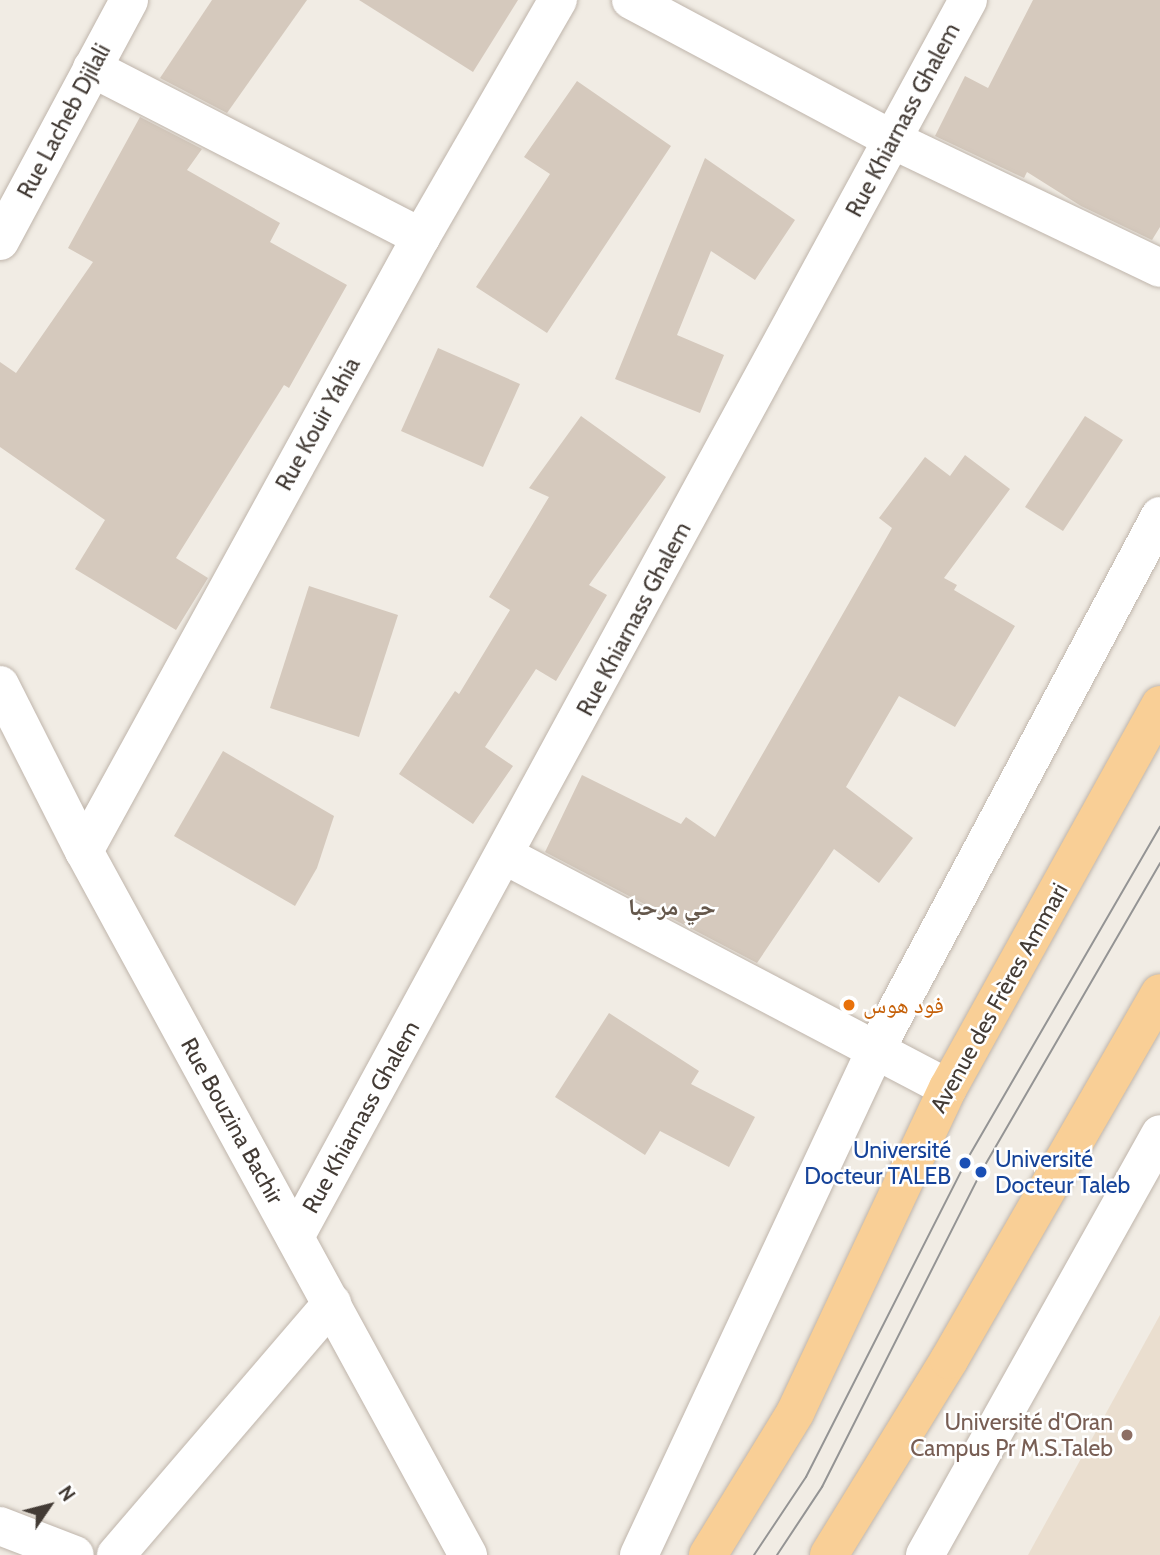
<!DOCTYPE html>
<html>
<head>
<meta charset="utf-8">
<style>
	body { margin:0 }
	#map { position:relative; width:1160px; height:1555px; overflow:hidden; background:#f1ece4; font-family:Cabin,"Noto Naskh Arabic",sans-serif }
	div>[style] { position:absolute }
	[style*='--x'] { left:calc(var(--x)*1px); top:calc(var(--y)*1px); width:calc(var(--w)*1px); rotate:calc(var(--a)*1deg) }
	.education>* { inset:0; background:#eadecf }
	.building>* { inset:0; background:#d5c9bd }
	.roads { filter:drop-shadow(0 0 2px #bfb5ab) drop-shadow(0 0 2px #bfb5ab) }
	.street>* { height:38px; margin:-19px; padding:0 19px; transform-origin:19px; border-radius:19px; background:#fff }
	.primary>* { height:38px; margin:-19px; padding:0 19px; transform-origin:19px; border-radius:19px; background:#f9cf96 }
	.tram>* { height:2px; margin:-1px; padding:0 1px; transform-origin:1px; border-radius:1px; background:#949494 }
	.dots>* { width:19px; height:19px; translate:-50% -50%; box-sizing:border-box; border:4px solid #fff; border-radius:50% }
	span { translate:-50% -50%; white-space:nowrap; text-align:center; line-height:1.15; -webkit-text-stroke:5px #fff; paint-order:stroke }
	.street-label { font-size:23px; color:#433b35 }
	.food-label { font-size:23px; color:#c56008 }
	.left { translate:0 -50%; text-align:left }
	.transit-label { font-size:23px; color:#164399 }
	.right { translate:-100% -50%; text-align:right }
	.education-label { font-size:23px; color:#785e54 }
	.neighbourhood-label { font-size:24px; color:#65584c; font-weight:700 }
	.north { position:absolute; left:14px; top:1471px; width:70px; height:70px; -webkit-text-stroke:5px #fff; paint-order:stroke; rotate:55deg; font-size:19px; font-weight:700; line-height:28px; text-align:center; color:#433b35 }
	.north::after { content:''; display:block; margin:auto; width:24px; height:32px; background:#433b35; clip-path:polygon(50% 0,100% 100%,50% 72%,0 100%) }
</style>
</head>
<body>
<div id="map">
	<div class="education">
		<i style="clip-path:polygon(1160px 1315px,1160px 1555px,1028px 1555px)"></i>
	</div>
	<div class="building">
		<i style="clip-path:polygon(212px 0,307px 0,227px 113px,160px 78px)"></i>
		<i style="clip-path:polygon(359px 0,518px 0,473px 72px)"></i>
		<i style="clip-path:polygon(1033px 0,1160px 0,1160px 227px,1152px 240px,1081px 206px,1027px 172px,1024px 178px,935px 136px,965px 76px,988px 88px)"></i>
		<i style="clip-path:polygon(577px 81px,671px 146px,547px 333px,476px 287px,550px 174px,524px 157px)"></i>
		<i style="clip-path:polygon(140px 117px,202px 149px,187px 170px,280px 223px,270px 242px,347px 285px,289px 388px,284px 385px,176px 558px,208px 578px,176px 630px,75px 569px,105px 520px,0 447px,0 362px,16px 373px,93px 262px,68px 248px)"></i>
		<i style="clip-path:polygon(705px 158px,795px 220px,755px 280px,711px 251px,677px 335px,724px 355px,700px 413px,615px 379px)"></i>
		<i style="clip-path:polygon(438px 348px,520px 384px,483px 467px,401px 431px)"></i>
		<i style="clip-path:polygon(581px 416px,666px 477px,589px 585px,607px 595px,556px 681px,536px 669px,485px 747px,513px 766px,473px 824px,399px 774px,455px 691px,459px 694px,510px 610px,489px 597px,549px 497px,529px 488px)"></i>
		<i style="clip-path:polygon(1085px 416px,1123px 440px,1063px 531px,1025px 507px)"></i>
		<i style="clip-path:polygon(965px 455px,1010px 489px,944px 578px,957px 585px,954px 590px,1015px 626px,955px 727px,899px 696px,846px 787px,913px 838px,879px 883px,834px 849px,757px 963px,545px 852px,582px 775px,681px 824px,686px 817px,715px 837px,892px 528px,879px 518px,925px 457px,950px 476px)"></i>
		<i style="clip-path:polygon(309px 586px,398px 615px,359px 737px,270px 708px)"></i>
		<i style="clip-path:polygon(223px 751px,334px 816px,317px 868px,295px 906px,174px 836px)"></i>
		<i style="clip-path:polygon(609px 1013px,699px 1071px,691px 1084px,755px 1117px,729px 1167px,660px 1131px,645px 1155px,555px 1097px)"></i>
	</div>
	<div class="roads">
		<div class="street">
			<i style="--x:631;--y:0;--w:297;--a:28.1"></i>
			<i style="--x:893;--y:140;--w:296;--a:25.6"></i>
			<i style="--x:92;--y:68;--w:370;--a:27.2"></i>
			<i style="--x:0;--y:241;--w:273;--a:-61.8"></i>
			<i style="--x:0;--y:685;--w:186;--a:63.2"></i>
			<i style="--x:84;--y:851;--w:802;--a:61.39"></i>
			<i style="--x:84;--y:851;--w:700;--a:-61.24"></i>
			<i style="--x:421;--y:237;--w:274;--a:-60"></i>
			<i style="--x:506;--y:856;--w:499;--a:27.7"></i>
			<i style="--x:295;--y:1237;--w:1408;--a:-61.45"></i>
			<i style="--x:0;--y:1526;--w:80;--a:21.1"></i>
			<i style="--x:116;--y:1555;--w:332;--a:-49.4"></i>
			<i style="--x:639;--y:1555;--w:559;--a:-64.9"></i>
			<i style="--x:876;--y:1049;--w:604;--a:-61.95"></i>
			<i style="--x:925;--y:1555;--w:482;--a:-60.8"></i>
		</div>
		<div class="primary">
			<i style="--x:708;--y:1555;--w:167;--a:-58.5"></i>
			<i style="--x:795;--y:1413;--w:359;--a:-64.8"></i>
			<i style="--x:948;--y:1088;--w:438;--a:-61"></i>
			<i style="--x:829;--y:1555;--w:229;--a:-58.4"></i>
			<i style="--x:949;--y:1360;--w:423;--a:-60.1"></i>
		</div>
	</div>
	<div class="tram">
		<i style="--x:754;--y:1555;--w:94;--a:-56.3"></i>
		<i style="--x:806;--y:1477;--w:352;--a:-63.1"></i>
		<i style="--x:965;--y:1163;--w:389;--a:-59.9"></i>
		<i style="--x:777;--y:1555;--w:82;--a:-56.5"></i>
		<i style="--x:822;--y:1487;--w:353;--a:-63.2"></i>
		<i style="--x:981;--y:1172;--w:357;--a:-59.9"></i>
	</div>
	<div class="dots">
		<i style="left:849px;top:1005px;background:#e8710a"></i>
		<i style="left:965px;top:1163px;background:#1a4fb4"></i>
		<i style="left:981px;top:1172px;background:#1a4fb4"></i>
		<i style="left:1127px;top:1435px;background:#8d6e63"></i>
	</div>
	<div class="street-label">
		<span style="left:903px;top:120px;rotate:-62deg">Rue Khiarnass Ghalem</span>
		<span style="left:64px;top:121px;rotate:-62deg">Rue Lacheb Djilali</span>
		<span style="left:318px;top:424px;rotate:-61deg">Rue Kouir Yahia</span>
		<span style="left:634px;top:619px;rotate:-62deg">Rue Khiarnass Ghalem</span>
		<span style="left:999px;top:998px;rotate:-61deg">Avenue des Frères Ammari</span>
		<span style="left:361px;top:1117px;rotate:-61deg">Rue Khiarnass Ghalem</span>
		<span style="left:232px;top:1121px;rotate:61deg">Rue Bouzina Bachir</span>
	</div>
	<div class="food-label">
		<span class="left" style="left:863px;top:1005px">فود هوس</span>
	</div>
	<div class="transit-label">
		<span class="right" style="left:951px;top:1163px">Université<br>Docteur TALEB</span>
		<span class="left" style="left:995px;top:1172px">Université<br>Docteur Taleb</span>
	</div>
	<div class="education-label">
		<span class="right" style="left:1113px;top:1435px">Université d'Oran<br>Campus Pr M.S.Taleb</span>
	</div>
	<div class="neighbourhood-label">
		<span style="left:672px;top:907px">حي مرحبا</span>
	</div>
	<div class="north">N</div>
</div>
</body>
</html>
